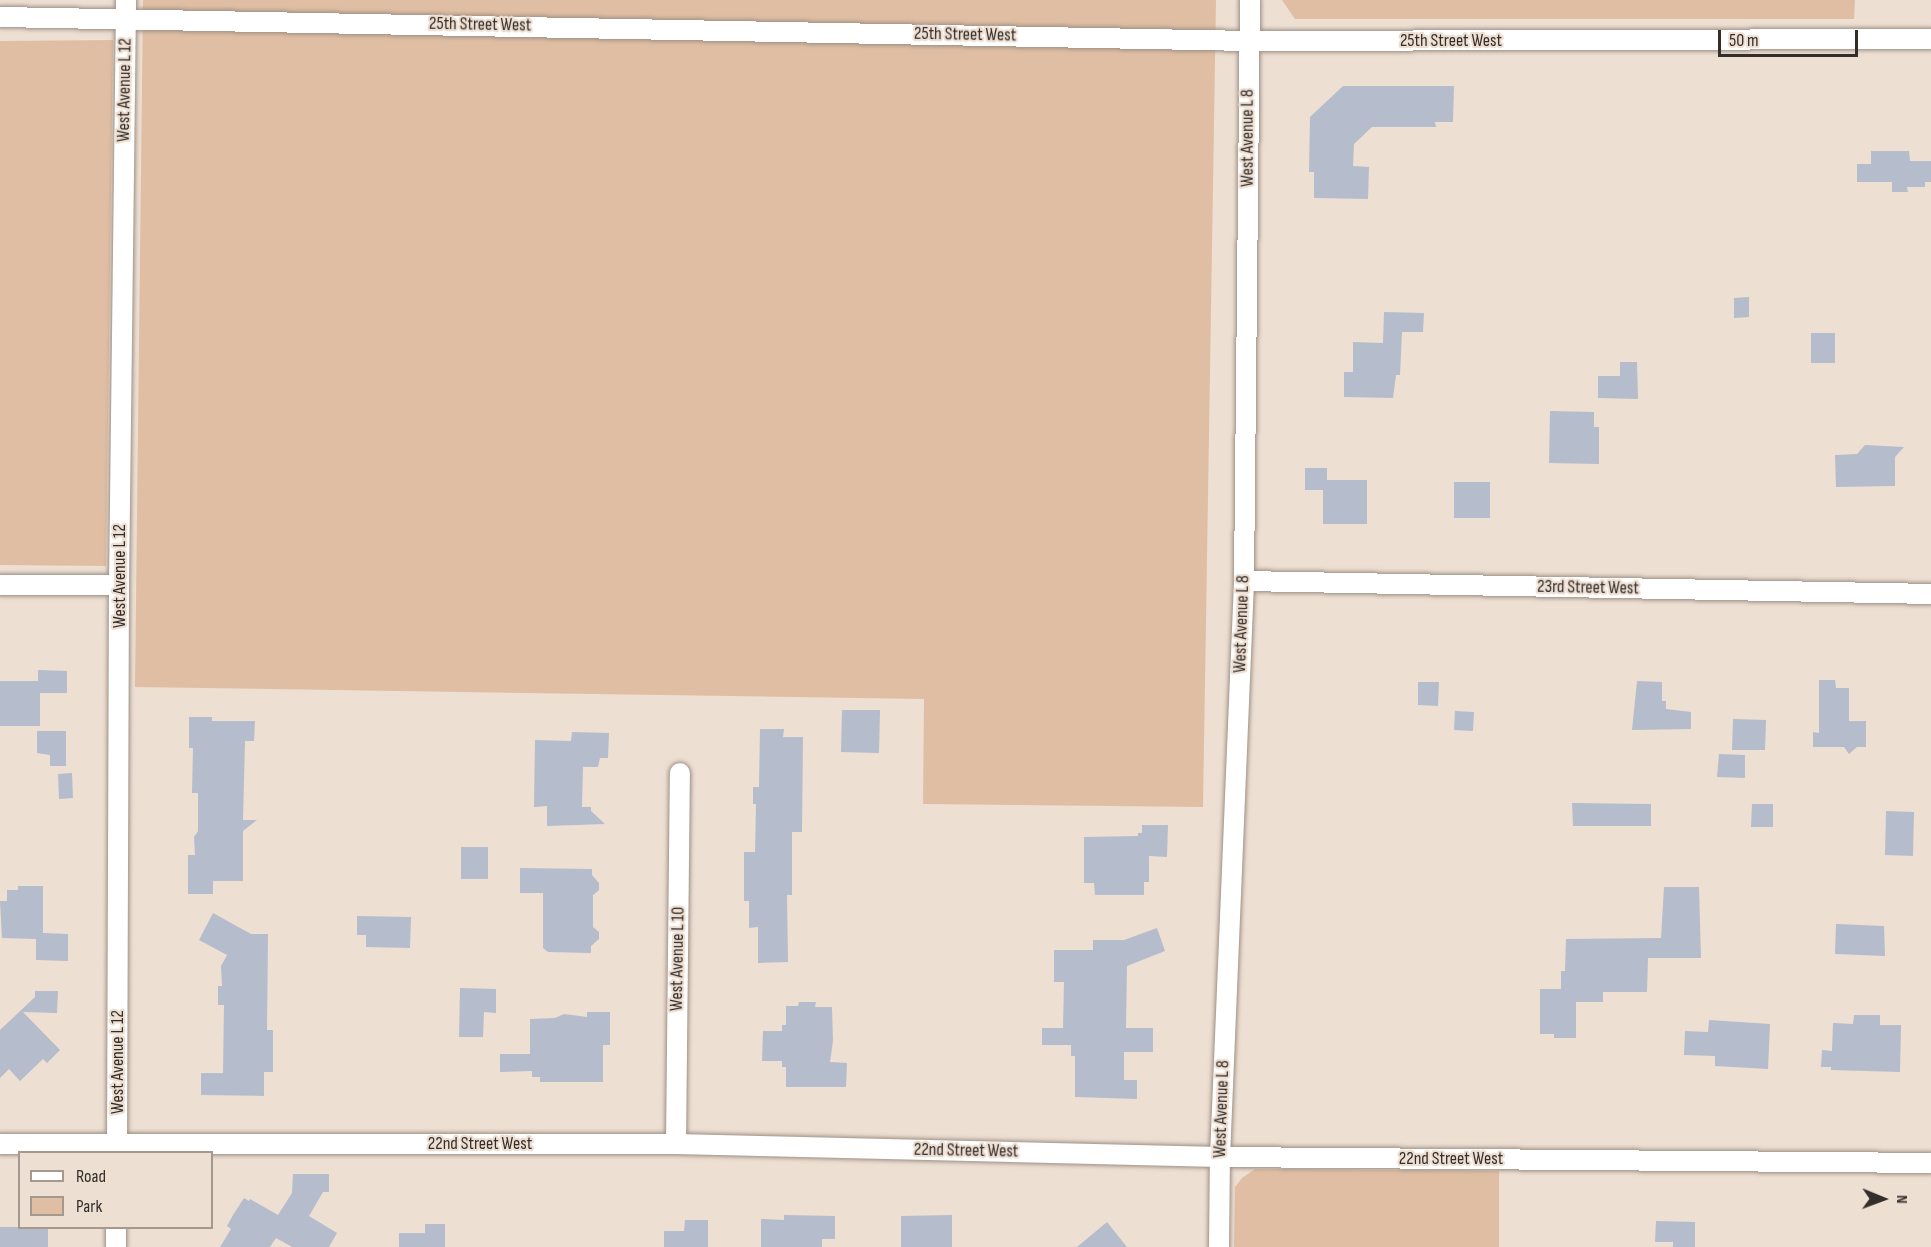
<!DOCTYPE html>
<html>
<head>
<meta charset="utf-8">
<style>
	body { margin:0 }
	#map { position:relative; width:1931px; height:1247px; overflow:hidden; background:#eedfd3; font-family:"Sofia Sans Condensed",sans-serif }
	div>[style] { position:absolute }
	[style*='--x'] { left:calc(var(--x)*1px); top:calc(var(--y)*1px); width:calc(var(--w)*1px); rotate:calc(var(--a)*1deg) }
	.green>* { inset:0; background:#e0bea3 }
	.building>* { inset:0; background:#b5bccb }
	.roads { filter:drop-shadow(0 0 2px #9e9085) drop-shadow(0 0 2px #9e9085) }
	.street>* { height:20px; margin:-10px; padding:0 10px; transform-origin:10px; border-radius:10px; background:#fff }
	span { translate:-50% -50%; white-space:nowrap; text-align:center; line-height:1.15; -webkit-text-stroke:4.5px #eedfd3; paint-order:stroke }
	.street-label { font-size:18px; color:#342e2a }
	.legend { position:absolute; left:18px; top:1151px; width:195px; height:78px; box-sizing:border-box; background:#eedfd3; border:2px solid #a4988f; margin:0; padding:8px 10px; list-style:none; font-size:18px; color:#342e2a }
	.legend li { display:flex; align-items:center; gap:12px; height:30px }
	.legend b { width:30px; border:2px solid #a4988f }
	.north { position:absolute; left:1853px; top:1169px; width:60px; height:60px; -webkit-text-stroke:4px #eedfd3; paint-order:stroke; rotate:91deg; font-size:16px; font-weight:700; line-height:24px; text-align:center; color:#342e2a }
	.north::after { content:''; display:block; margin:auto; width:21px; height:27px; background:#342e2a; clip-path:polygon(50% 0,100% 100%,50% 72%,0 100%) }
	.scale { position:absolute; left:1718px; top:30px; width:140px; height:27px; box-sizing:border-box; border:3px solid #342e2a; border-top:0; padding-left:8px; font-size:18px; line-height:21px; white-space:nowrap; color:#342e2a; -webkit-text-stroke:4px #eedfd3; paint-order:stroke }
</style>
</head>
<body>
<div id="map">
	<div class="green">
		<i style="clip-path:polygon(143px 0,1216px 0,1203px 807px,923px 804px,924px 699px,135px 687px)"></i>
		<i style="clip-path:polygon(1282px 0,1855px 0,1854px 19px,1295px 19px)"></i>
		<i style="clip-path:polygon(113px 40px,106px 566px,0 565px,0 41px)"></i>
		<i style="clip-path:polygon(1255px 1169px,1499px 1171px,1499px 1247px,1234px 1247px,1235px 1187px,1242px 1178px)"></i>
	</div>
	<div class="building">
		<i style="clip-path:polygon(1343px 86px,1454px 86px,1453px 122px,1435px 122px,1436px 127px,1372px 127px,1354px 144px,1353px 166px,1369px 167px,1368px 199px,1314px 198px,1314px 172px,1309px 172px,1310px 117px)"></i>
		<i style="clip-path:polygon(1871px 151px,1909px 151px,1910px 161px,1931px 161px,1931px 182px,1925px 182px,1925px 187px,1907px 187px,1908px 192px,1892px 192px,1892px 182px,1857px 182px,1857px 164px,1871px 164px)"></i>
		<i style="clip-path:polygon(1749px 297px,1749px 317px,1734px 318px,1734px 298px)"></i>
		<i style="clip-path:polygon(1384px 312px,1424px 313px,1423px 332px,1402px 332px,1400px 375px,1396px 375px,1393px 398px,1344px 397px,1344px 372px,1353px 372px,1353px 342px,1383px 343px)"></i>
		<i style="clip-path:polygon(1811px 333px,1835px 333px,1835px 363px,1811px 363px)"></i>
		<i style="clip-path:polygon(1620px 362px,1637px 362px,1638px 399px,1598px 398px,1598px 376px,1620px 376px)"></i>
		<i style="clip-path:polygon(1550px 411px,1594px 412px,1594px 427px,1599px 427px,1599px 464px,1549px 463px)"></i>
		<i style="clip-path:polygon(1865px 445px,1904px 447px,1895px 457px,1895px 486px,1836px 487px,1835px 455px,1857px 454px)"></i>
		<i style="clip-path:polygon(1305px 468px,1327px 468px,1327px 480px,1367px 480px,1367px 524px,1323px 524px,1323px 490px,1305px 490px)"></i>
		<i style="clip-path:polygon(1454px 482px,1490px 482px,1490px 518px,1454px 518px)"></i>
		<i style="clip-path:polygon(38px 670px,67px 671px,67px 693px,40px 693px,40px 726px,0 726px,0 681px,38px 681px)"></i>
		<i style="clip-path:polygon(1819px 680px,1835px 680px,1836px 688px,1849px 688px,1849px 721px,1866px 721px,1866px 747px,1857px 747px,1849px 754px,1844px 747px,1813px 747px,1813px 732px,1819px 733px)"></i>
		<i style="clip-path:polygon(1637px 681px,1662px 682px,1662px 701px,1666px 701px,1666px 709px,1691px 712px,1691px 729px,1632px 730px)"></i>
		<i style="clip-path:polygon(1418px 682px,1439px 682px,1438px 706px,1418px 705px)"></i>
		<i style="clip-path:polygon(842px 710px,880px 710px,879px 753px,841px 752px)"></i>
		<i style="clip-path:polygon(1455px 711px,1474px 712px,1473px 731px,1454px 730px)"></i>
		<i style="clip-path:polygon(189px 717px,212px 717px,212px 721px,255px 721px,254px 741px,245px 741px,243px 820px,257px 820px,243px 831px,243px 881px,213px 881px,213px 894px,188px 894px,188px 855px,195px 855px,194px 837px,198px 831px,198px 793px,192px 793px,193px 748px,189px 748px)"></i>
		<i style="clip-path:polygon(1733px 719px,1766px 720px,1765px 750px,1732px 750px)"></i>
		<i style="clip-path:polygon(760px 729px,784px 729px,783px 737px,803px 737px,802px 832px,792px 832px,792px 895px,787px 895px,788px 962px,758px 963px,758px 927px,749px 928px,749px 901px,744px 901px,744px 852px,755px 852px,756px 804px,753px 804px,753px 787px,759px 787px)"></i>
		<i style="clip-path:polygon(37px 731px,66px 731px,66px 766px,50px 766px,50px 755px,37px 753px)"></i>
		<i style="clip-path:polygon(572px 732px,609px 733px,608px 758px,600px 758px,598px 767px,583px 767px,582px 807px,591px 807px,591px 811px,605px 824px,547px 826px,547px 806px,534px 807px,535px 740px,571px 741px)"></i>
		<i style="clip-path:polygon(1719px 754px,1745px 755px,1745px 778px,1717px 777px)"></i>
		<i style="clip-path:polygon(72px 773px,73px 798px,59px 799px,58px 774px)"></i>
		<i style="clip-path:polygon(1572px 803px,1651px 804px,1651px 826px,1573px 826px)"></i>
		<i style="clip-path:polygon(1752px 804px,1773px 804px,1773px 827px,1751px 827px)"></i>
		<i style="clip-path:polygon(1886px 811px,1914px 812px,1913px 856px,1885px 855px)"></i>
		<i style="clip-path:polygon(1142px 825px,1168px 825px,1167px 857px,1149px 856px,1149px 882px,1144px 882px,1144px 895px,1095px 895px,1094px 883px,1084px 883px,1084px 837px,1138px 836px,1138px 833px,1142px 833px)"></i>
		<i style="clip-path:polygon(461px 847px,488px 847px,488px 879px,461px 879px)"></i>
		<i style="clip-path:polygon(520px 868px,592px 869px,592px 875px,599px 883px,599px 890px,593px 895px,593px 927px,599px 932px,599px 939px,591px 946px,591px 953px,548px 952px,543px 948px,543px 893px,520px 893px)"></i>
		<i style="clip-path:polygon(18px 886px,43px 886px,43px 933px,68px 934px,68px 961px,36px 960px,36px 939px,2px 938px,0 901px,7px 901px,7px 890px,18px 890px)"></i>
		<i style="clip-path:polygon(1664px 887px,1699px 887px,1701px 958px,1648px 958px,1647px 992px,1603px 992px,1603px 1002px,1576px 1002px,1576px 1038px,1554px 1038px,1554px 1034px,1540px 1034px,1540px 989px,1561px 989px,1561px 971px,1565px 971px,1566px 939px,1661px 938px)"></i>
		<i style="clip-path:polygon(213px 913px,251px 934px,268px 934px,267px 1030px,273px 1030px,273px 1072px,264px 1072px,264px 1096px,201px 1095px,201px 1073px,223px 1073px,224px 1005px,218px 1005px,218px 986px,222px 986px,221px 966px,227px 955px,199px 940px)"></i>
		<i style="clip-path:polygon(357px 916px,411px 917px,410px 948px,366px 947px,366px 935px,357px 935px)"></i>
		<i style="clip-path:polygon(1836px 924px,1884px 926px,1885px 956px,1835px 954px)"></i>
		<i style="clip-path:polygon(1157px 928px,1165px 951px,1127px 966px,1126px 1028px,1153px 1028px,1153px 1052px,1124px 1052px,1124px 1080px,1137px 1080px,1137px 1099px,1075px 1097px,1075px 1056px,1071px 1056px,1071px 1045px,1042px 1045px,1042px 1028px,1063px 1028px,1064px 982px,1054px 982px,1054px 950px,1093px 950px,1093px 940px,1124px 940px)"></i>
		<i style="clip-path:polygon(460px 988px,496px 989px,496px 1013px,484px 1012px,483px 1037px,459px 1037px)"></i>
		<i style="clip-path:polygon(35px 991px,58px 991px,57px 1013px,23px 1012px,60px 1050px,47px 1063px,43px 1059px,20px 1081px,9px 1069px,0 1078px,0 1030px,35px 997px)"></i>
		<i style="clip-path:polygon(799px 1002px,816px 1002px,815px 1007px,832px 1007px,833px 1041px,830px 1062px,847px 1063px,846px 1087px,786px 1087px,786px 1067px,782px 1067px,782px 1061px,762px 1061px,763px 1031px,782px 1031px,782px 1025px,786px 1025px,786px 1006px,798px 1006px)"></i>
		<i style="clip-path:polygon(587px 1012px,610px 1012px,610px 1045px,603px 1045px,603px 1082px,540px 1082px,540px 1077px,532px 1077px,532px 1071px,500px 1072px,500px 1054px,530px 1054px,530px 1019px,555px 1018px,564px 1014px,587px 1017px)"></i>
		<i style="clip-path:polygon(1854px 1015px,1880px 1015px,1880px 1025px,1901px 1025px,1900px 1072px,1831px 1070px,1831px 1067px,1821px 1067px,1822px 1050px,1832px 1051px,1833px 1023px,1853px 1024px)"></i>
		<i style="clip-path:polygon(1709px 1020px,1770px 1024px,1768px 1069px,1715px 1066px,1715px 1056px,1684px 1055px,1685px 1031px,1708px 1032px)"></i>
		<i style="clip-path:polygon(293px 1174px,329px 1174px,329px 1192px,323px 1192px,309px 1216px,337px 1233px,329px 1247px,292px 1247px,276px 1238px,270px 1247px,220px 1247px,231px 1229px,227px 1226px,233px 1215px,244px 1198px,249px 1201px,250px 1199px,278px 1215px,292px 1193px)"></i>
		<i style="clip-path:polygon(784px 1215px,835px 1216px,835px 1239px,822px 1239px,822px 1247px,761px 1247px,761px 1219px,784px 1220px)"></i>
		<i style="clip-path:polygon(952px 1215px,952px 1247px,901px 1247px,901px 1216px)"></i>
		<i style="clip-path:polygon(685px 1220px,708px 1220px,708px 1247px,664px 1247px,664px 1231px,684px 1231px)"></i>
		<i style="clip-path:polygon(1656px 1221px,1695px 1222px,1695px 1247px,1673px 1247px,1673px 1242px,1655px 1242px)"></i>
		<i style="clip-path:polygon(1107px 1222px,1127px 1247px,1077px 1247px)"></i>
		<i style="clip-path:polygon(425px 1224px,445px 1224px,445px 1247px,399px 1247px,399px 1233px,425px 1233px)"></i>
		<i style="clip-path:polygon(0 1227px,48px 1227px,48px 1247px,0 1247px)"></i>
	</div>
	<div class="roads">
		<div class="street">
			<i style="--x:0;--y:17;--w:1249;--a:1.1"></i>
			<i style="--x:1249;--y:41;--w:682;--a:-0.17"></i>
			<i style="--x:1244;--y:581;--w:687;--a:1.08"></i>
			<i style="--x:0;--y:585;--w:119;--a:0"></i>
			<i style="--x:0;--y:1144;--w:676;--a:0"></i>
			<i style="--x:676;--y:1144;--w:544;--a:1.37"></i>
			<i style="--x:1220;--y:1157;--w:711;--a:0.48"></i>
			<i style="--x:676;--y:1144;--w:371;--a:-89.4"></i>
			<i style="--x:117;--y:1152;--w:567;--a:-89.8"></i>
			<i style="--x:119;--y:585;--w:585;--a:-89.31"></i>
			<i style="--x:116;--y:1247;--w:19;--a:-90"></i>
			<i style="--x:1219;--y:1247;--w:90;--a:-89.4"></i>
			<i style="--x:1220;--y:1157;--w:576;--a:-87.61"></i>
			<i style="--x:1244;--y:581;--w:581;--a:-89.41"></i>
		</div>
	</div>
	<div class="street-label">
		<span style="left:480px;top:25px;rotate:1deg">25th Street West</span>
		<span style="left:965px;top:35px;rotate:1deg">25th Street West</span>
		<span style="left:1451px;top:41px">25th Street West</span>
		<span style="left:125px;top:90px;rotate:-89deg">West Avenue L 12</span>
		<span style="left:1248px;top:138px;rotate:-90deg">West Avenue L 8</span>
		<span style="left:120px;top:576px;rotate:-90deg">West Avenue L 12</span>
		<span style="left:1588px;top:588px;rotate:1deg">23rd Street West</span>
		<span style="left:1242px;top:624px;rotate:-88deg">West Avenue L 8</span>
		<span style="left:678px;top:959px;rotate:-89deg">West Avenue L 10</span>
		<span style="left:118px;top:1062px;rotate:-90deg">West Avenue L 12</span>
		<span style="left:1222px;top:1109px;rotate:-88deg">West Avenue L 8</span>
		<span style="left:480px;top:1144px">22nd Street West</span>
		<span style="left:966px;top:1151px;rotate:1deg">22nd Street West</span>
		<span style="left:1451px;top:1159px">22nd Street West</span>
	</div>
	<ul class="legend">
	<li><b style="height:8px;background:#fff"></b>Road</li>
	<li><b style="height:16px;background:#e0bea3"></b>Park</li>
	</ul>
	<div class="north">N</div>
	<div class="scale">50 m</div>
</div>
</body>
</html>
